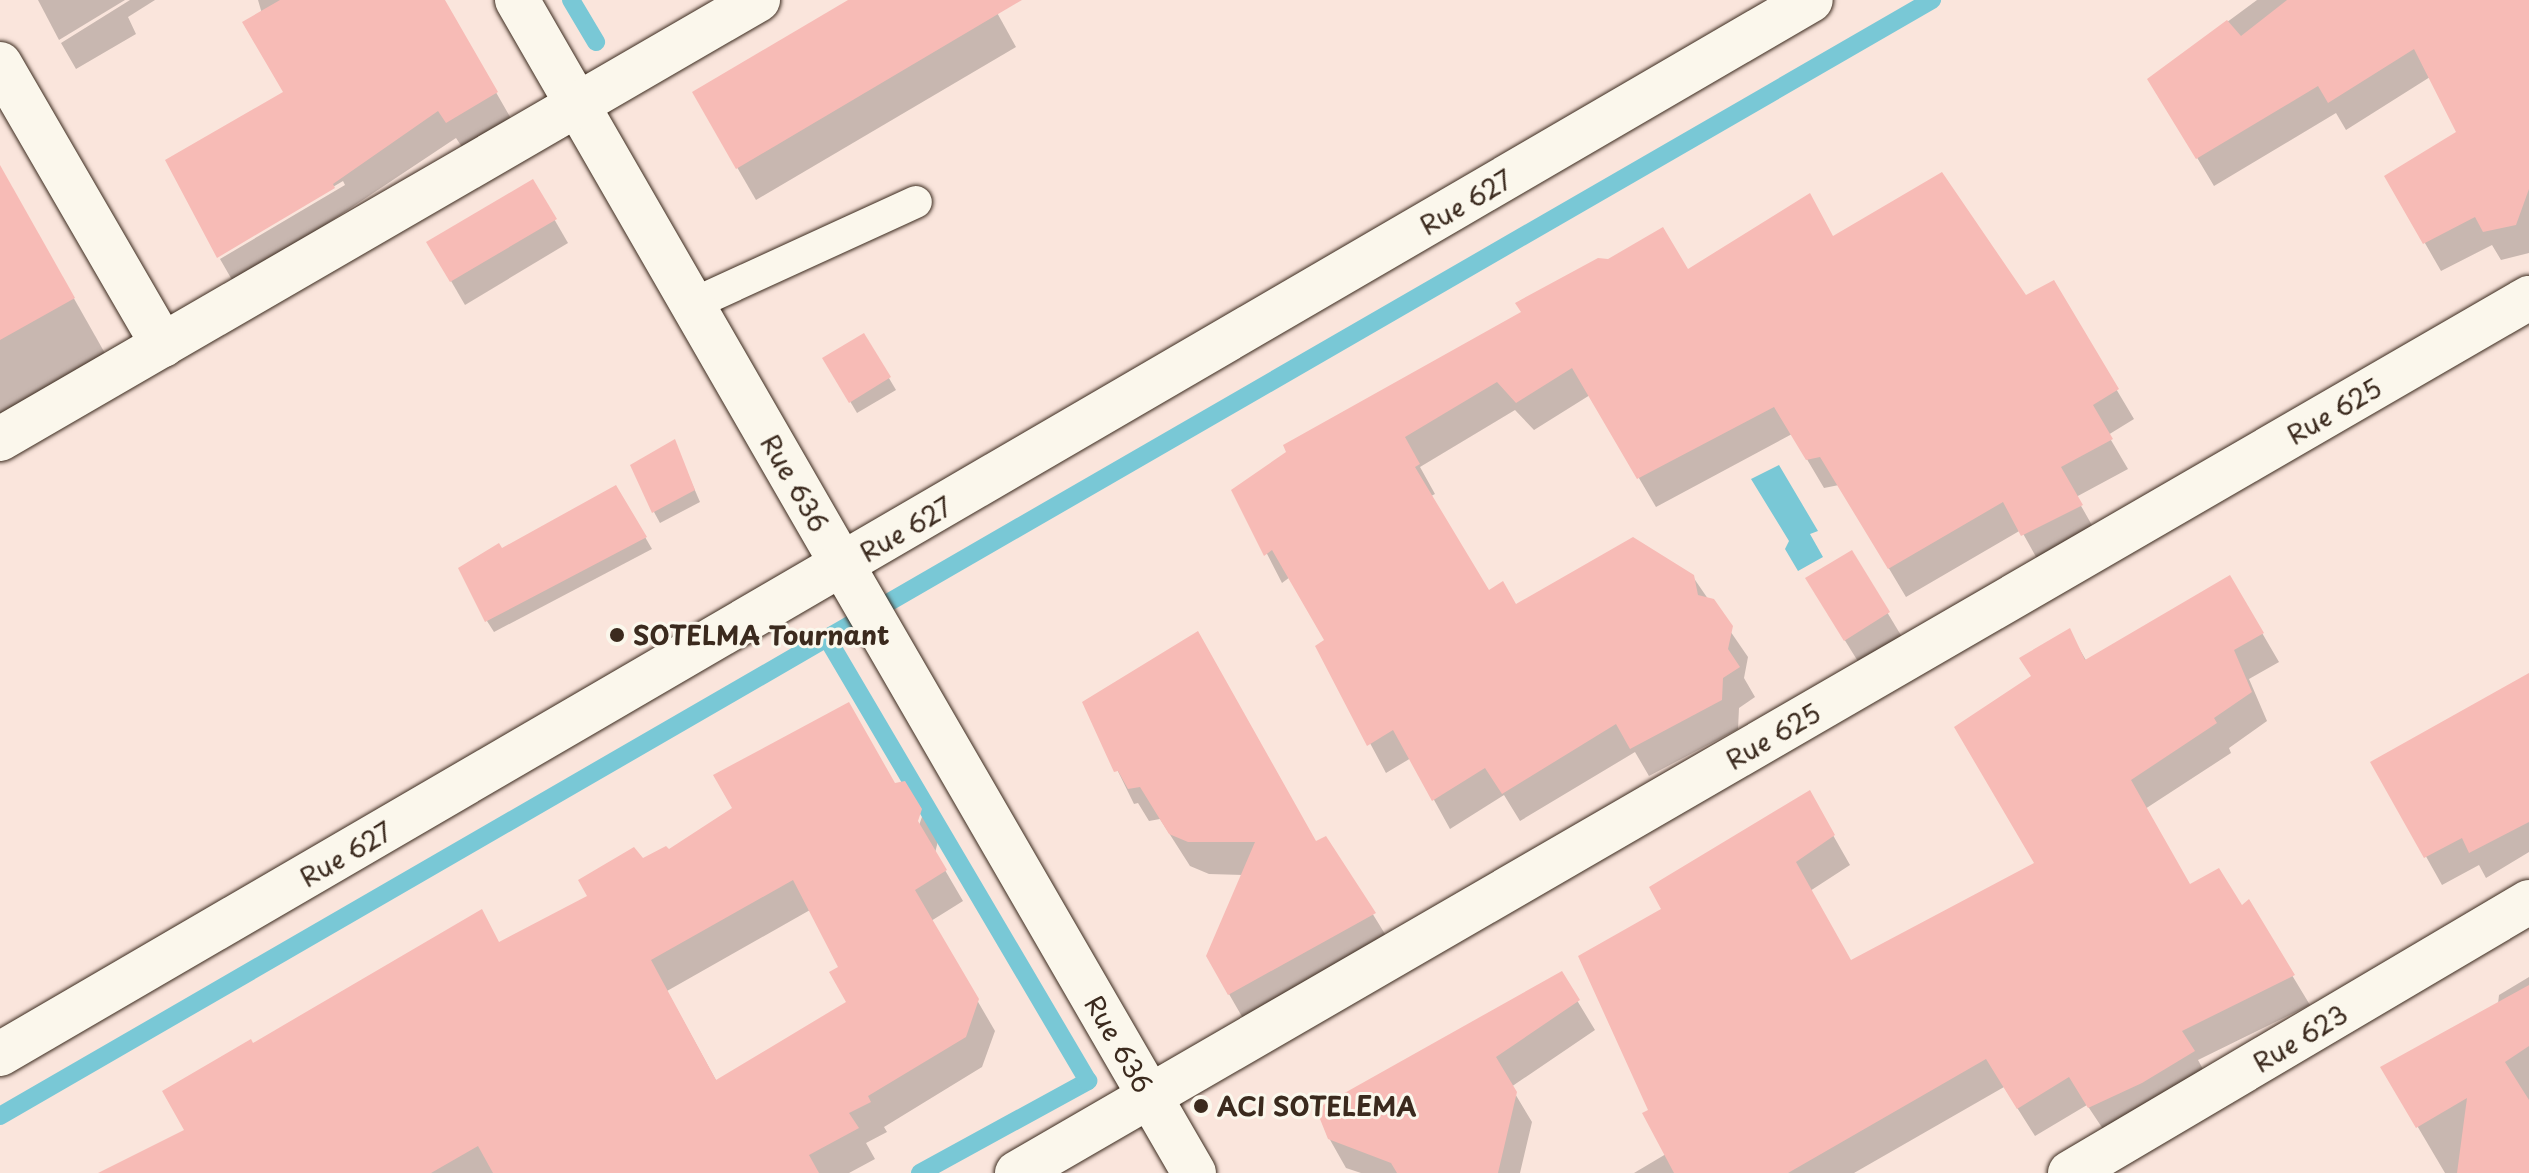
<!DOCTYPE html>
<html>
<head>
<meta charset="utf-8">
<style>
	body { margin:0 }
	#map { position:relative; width:2529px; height:1173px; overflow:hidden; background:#fae5dc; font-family:"Playpen Sans",sans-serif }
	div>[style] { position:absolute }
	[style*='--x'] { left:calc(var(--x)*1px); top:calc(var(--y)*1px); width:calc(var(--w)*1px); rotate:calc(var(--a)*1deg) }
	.water>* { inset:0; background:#79c8d6 }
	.shadow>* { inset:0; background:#0003 }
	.stream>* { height:18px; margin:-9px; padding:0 9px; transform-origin:9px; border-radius:9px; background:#79c8d6 }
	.building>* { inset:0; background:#f7bbb6 }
	.roads { filter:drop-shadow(0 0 2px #3b2a1e) drop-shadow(0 0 2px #3b2a1e) }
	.lane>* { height:32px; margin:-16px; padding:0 16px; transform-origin:16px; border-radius:16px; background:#fbf7ec }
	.street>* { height:44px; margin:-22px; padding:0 22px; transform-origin:22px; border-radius:22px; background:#fbf7ec }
	.secondary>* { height:44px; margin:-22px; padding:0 22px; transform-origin:22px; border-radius:22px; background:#fbf7ec }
	.dots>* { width:22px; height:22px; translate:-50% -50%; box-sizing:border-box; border:4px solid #fbf7ec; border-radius:50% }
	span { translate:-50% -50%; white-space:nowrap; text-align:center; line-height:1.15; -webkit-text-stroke:6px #fbf7ec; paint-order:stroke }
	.street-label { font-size:26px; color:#3b2a1e }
	.poi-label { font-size:26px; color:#3b2a1e; font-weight:700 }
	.left { translate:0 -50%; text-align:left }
</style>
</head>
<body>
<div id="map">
	<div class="water">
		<i style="clip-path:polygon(1779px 465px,1818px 531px,1810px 534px,1823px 557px,1798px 571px,1785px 549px,1789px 541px,1751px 479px)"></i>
	</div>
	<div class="shadow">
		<i style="clip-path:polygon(38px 0,125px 0,59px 40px)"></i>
		<i style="clip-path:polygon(130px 0,155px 0,128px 17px,136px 34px,76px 69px,61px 43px)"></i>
		<i style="clip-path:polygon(258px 0,443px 0,513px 122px,464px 150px,456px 138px,235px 285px,220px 259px,345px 185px,343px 181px,218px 255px,285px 93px)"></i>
		<i style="clip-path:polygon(852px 0,990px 0,1016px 47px,756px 200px,694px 93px)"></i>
		<i style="clip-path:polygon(2257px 0,2529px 0,2529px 253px,2501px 260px,2492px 245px,2441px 271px,2387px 177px,2459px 133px,2430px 77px,2346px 130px,2336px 113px,2214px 186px,2150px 79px)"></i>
		<i style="clip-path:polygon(532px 181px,568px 243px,465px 305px,429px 243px)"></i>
		<i style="clip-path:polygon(17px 198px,106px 355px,0 415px,0 208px)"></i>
		<i style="clip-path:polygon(1833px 238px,2025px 298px,2053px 283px,2134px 419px,2108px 435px,2128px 469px,2076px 497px,2097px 534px,2040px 564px,2021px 530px,1906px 597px,1839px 485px,1824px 488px,1792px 434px,1656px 507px,1590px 395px,1534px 430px,1515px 410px,1420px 467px,1435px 494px,1431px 496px,1488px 592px,1515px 607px,1693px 577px,1748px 657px,1744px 678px,1755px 697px,1739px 708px,1738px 729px,1649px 776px,1635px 752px,1520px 821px,1504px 795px,1450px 829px,1411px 758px,1386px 773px,1318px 646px,1327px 641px,1290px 577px,1282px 583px,1234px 490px,1688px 272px)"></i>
		<i style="clip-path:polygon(864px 336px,896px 390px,857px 413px,825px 359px)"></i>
		<i style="clip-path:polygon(674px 442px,700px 502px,660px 523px,654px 512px)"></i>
		<i style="clip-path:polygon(616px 487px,652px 549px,494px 632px,487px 621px,501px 551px)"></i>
		<i style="clip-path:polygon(1851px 552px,1902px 637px,1859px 663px,1821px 602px)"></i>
		<i style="clip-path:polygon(2230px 578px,2279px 662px,2249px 679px,2267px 721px,2229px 748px,2231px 753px,2145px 809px,2189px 887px,2241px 907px,2248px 902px,2310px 1005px,2198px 1060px,2209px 1080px,2107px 1135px,2087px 1105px,2035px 1136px,2004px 1087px,1854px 1173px,1634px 1173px,1666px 1154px,1651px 1111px,1664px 910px,1809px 793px,1850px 865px,1810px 891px,1850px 962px,2036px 864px,2033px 677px,2069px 631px,2087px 662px)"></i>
		<i style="clip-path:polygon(2529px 675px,2529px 852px,2486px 878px,2479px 865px,2442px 885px,2373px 762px)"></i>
		<i style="clip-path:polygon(1084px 702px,1315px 843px,1326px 838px,1393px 947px,1248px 1027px,1229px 994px,1243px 875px,1209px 874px,1190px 866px,1160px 819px,1149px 821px,1138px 803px,1134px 804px)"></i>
		<i style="clip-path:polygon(evenodd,923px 814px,938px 841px,935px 853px,963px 901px,931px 921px,995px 1031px,982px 1067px,884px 1127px,887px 1132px,866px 1143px,875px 1159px,849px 1173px,102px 1173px,187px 1131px,253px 1046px,500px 944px,590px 897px,642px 861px,669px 852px,917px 831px,923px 814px,810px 910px,841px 968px,848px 1003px,717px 1082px,667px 991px,810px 910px)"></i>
		<i style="clip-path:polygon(1561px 974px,1595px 1030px,1511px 1087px,1532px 1122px,1520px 1173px,1361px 1173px,1346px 1168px,1329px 1138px)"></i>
		<i style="clip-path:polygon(2529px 977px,2529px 1173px,2445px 1173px,2383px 1068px,2498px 1004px,2499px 995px)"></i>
	</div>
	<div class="stream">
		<i style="--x:571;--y:0;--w:49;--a:59.2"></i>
		<i style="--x:0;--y:1116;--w:955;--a:-30.03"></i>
		<i style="--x:920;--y:1173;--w:192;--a:-28.7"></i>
		<i style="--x:1088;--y:1081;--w:514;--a:-120.51"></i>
		<i style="--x:827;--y:638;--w:1276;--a:-30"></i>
	</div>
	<div class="building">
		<i style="clip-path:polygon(280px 0,445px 0,498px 92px,446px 123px,438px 111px,333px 184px,335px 188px,217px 258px,165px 160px,283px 92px,242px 22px)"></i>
		<i style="clip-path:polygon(848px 0,1022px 0,736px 169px,692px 92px)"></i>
		<i style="clip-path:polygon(2287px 0,2529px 0,2529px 189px,2516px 225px,2483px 232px,2475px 217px,2423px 244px,2384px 176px,2456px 132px,2414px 49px,2328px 103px,2318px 86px,2196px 159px,2147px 79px,2227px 20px,2241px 36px)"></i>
		<i style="clip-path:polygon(0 165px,75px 298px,0 340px)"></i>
		<i style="clip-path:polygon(1942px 172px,2026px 295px,2054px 280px,2119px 389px,2093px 405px,2113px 439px,2061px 467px,2083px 505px,2021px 536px,2003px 502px,1888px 569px,1820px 457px,1806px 460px,1774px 407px,1637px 479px,1572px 368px,1516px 403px,1497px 382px,1405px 437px,1420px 464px,1415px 467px,1489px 590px,1503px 581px,1516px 604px,1633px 537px,1694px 575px,1698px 595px,1714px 599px,1733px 626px,1728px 649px,1740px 667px,1723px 678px,1722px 700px,1630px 749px,1616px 724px,1502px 794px,1485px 768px,1432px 801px,1393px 730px,1367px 746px,1315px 646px,1324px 640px,1272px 550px,1264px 556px,1231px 490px,1286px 452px,1283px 445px,1521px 312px,1515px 303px,1598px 258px,1608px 259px,1663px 227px,1688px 269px,1810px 193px,1833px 236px)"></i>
		<i style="clip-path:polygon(533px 179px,557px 219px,450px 282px,426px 242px)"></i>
		<i style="clip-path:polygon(864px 333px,891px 377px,849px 403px,822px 358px)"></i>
		<i style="clip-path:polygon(675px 439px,695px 490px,652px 513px,630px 465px)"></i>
		<i style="clip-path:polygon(616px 485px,647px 537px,485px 622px,458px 568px,499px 543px,502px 548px)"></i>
		<i style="clip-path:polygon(1852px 550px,1890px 612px,1844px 641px,1805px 578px)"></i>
		<i style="clip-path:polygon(2230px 575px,2264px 633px,2234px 650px,2252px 692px,2214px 718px,2217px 723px,2131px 780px,2190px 884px,2219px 868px,2242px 905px,2249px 899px,2295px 975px,2182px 1031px,2195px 1051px,2142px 1083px,2088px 1108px,2069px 1077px,2017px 1109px,1986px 1059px,1788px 1173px,1674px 1173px,1642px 1113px,1648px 1110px,1578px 956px,1661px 909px,1649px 887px,1810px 790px,1835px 835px,1796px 862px,1851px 960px,2034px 863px,1954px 727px,2031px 676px,2019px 658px,2070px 628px,2085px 660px)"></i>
		<i style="clip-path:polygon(1198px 631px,1316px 841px,1326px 836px,1376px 913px,1228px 995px,1206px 956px,1255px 842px,1188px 842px,1169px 834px,1140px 787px,1128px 789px,1118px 771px,1114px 772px,1082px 702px)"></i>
		<i style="clip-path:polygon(2529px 673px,2529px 822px,2469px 853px,2462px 838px,2424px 858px,2370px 762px)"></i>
		<i style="clip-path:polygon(evenodd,849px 702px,895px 783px,905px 781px,922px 809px,918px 821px,947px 870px,915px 890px,979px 999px,966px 1037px,868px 1096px,871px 1102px,849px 1113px,859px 1128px,809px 1155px,819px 1173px,493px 1173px,478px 1146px,431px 1173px,98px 1173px,184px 1130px,162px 1091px,251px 1039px,253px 1043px,482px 909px,499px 942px,587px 896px,578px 880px,634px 847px,643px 858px,666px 846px,669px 849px,732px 808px,713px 775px,849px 702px,793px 880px,838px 967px,829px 972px,846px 1002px,716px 1080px,651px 960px,793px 880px)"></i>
		<i style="clip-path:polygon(1562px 971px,1580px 1000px,1496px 1057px,1517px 1092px,1498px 1173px,1397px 1173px,1391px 1163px,1328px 1139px,1316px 1109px)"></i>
		<i style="clip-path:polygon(2529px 985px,2529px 1046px,2505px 1062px,2529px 1100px,2529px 1173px,2457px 1173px,2467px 1098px,2416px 1128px,2380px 1067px)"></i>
	</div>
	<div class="roads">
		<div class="lane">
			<i style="--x:693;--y:304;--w:245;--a:-24.6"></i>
		</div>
		<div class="street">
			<i style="--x:517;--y:0;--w:653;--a:60.06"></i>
			<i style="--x:0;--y:64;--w:325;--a:59.9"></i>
			<i style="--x:0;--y:439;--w:876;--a:-30.08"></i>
			<i style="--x:1017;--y:1173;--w:1747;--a:-30.06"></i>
			<i style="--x:2070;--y:1173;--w:533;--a:-30.56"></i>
		</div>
		<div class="secondary">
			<i style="--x:843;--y:566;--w:701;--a:59.96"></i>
			<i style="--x:0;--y:1054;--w:2095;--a:-30.2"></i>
		</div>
	</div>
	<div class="dots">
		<i style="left:617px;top:635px;background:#3b2a1e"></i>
		<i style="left:1201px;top:1106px;background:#3b2a1e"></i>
	</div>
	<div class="street-label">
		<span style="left:1466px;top:202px;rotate:-30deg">Rue 627</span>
		<span style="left:2334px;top:411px;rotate:-30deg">Rue 625</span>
		<span style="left:795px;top:483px;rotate:60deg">Rue 636</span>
		<span style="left:906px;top:529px;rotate:-30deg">Rue 627</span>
		<span style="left:1773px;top:736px;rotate:-30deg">Rue 625</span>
		<span style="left:346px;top:854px;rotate:-30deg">Rue 627</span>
		<span style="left:2300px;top:1038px;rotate:-31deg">Rue 623</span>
		<span style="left:1119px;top:1044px;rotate:60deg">Rue 636</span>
	</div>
	<div class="poi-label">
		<span class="left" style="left:633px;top:635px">SOTELMA Tournant</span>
		<span class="left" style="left:1217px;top:1106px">ACI SOTELEMA</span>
	</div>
</div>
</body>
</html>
